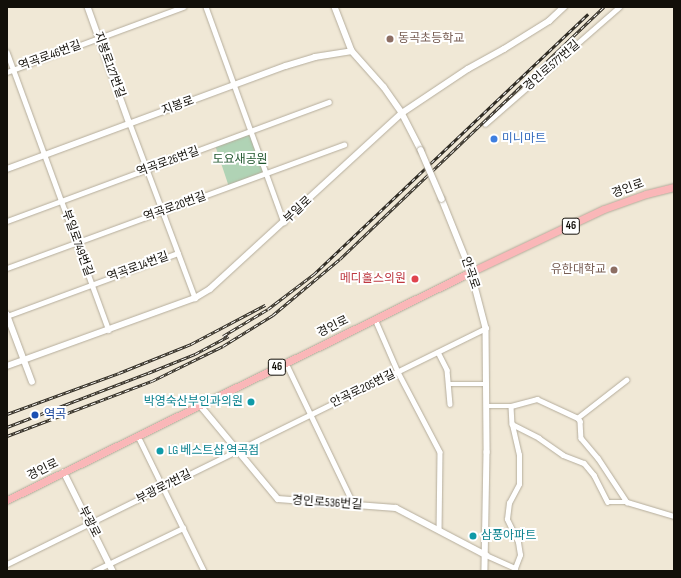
<!DOCTYPE html>
<html>
<head>
<meta charset="utf-8">
<style>
	body { margin:0 }
	#map { position:relative; width:681px; height:578px; overflow:hidden; background:#f0e8d6; font-family:"Sofia Sans Condensed","Noto Sans KR",sans-serif }
	div>[style] { position:absolute }
	[style*='--x'] { left:calc(var(--x)*1px); top:calc(var(--y)*1px); width:calc(var(--w)*1px); rotate:calc(var(--a)*1deg) }
	.green>* { inset:0; background:#b0d3b5 }
	.roads { filter:drop-shadow(0 0 1px #b5ad9c) drop-shadow(0 0 1px #b5ad9c) }
	.minor>* { height:4.5px; margin:-2.25px; padding:0 2.25px; transform-origin:2.25px; border-radius:2.25px; background:#fff }
	.tertiary>* { height:5.5px; margin:-2.75px; padding:0 2.75px; transform-origin:2.75px; border-radius:2.75px; background:#fff }
	.primary>* { height:7px; margin:-3.5px; padding:0 3.5px; transform-origin:3.5px; border-radius:3.5px; background:#fab7b8 }
	.rail>* { height:3px; margin-top:-1.5px; transform-origin:0; background:repeating-linear-gradient(90deg,#fff 0 4.5px,#302c24 0 9px); box-sizing:border-box; border-block:1px solid #302c24 }
	.bridges { filter:drop-shadow(0 0 1px #b5ad9c) drop-shadow(0 0 1px #b5ad9c) }
	.tertiary-bridge>* { height:5.5px; margin:-2.75px; padding:0 2.75px; transform-origin:2.75px; border-radius:2.75px; background:#fff }
	.dots>* { width:11px; height:11px; translate:-50% -50%; box-sizing:border-box; border:2px solid #fff; border-radius:50% }
	span { translate:-50% -50%; white-space:nowrap; text-align:center; line-height:1.15; -webkit-text-stroke:4px #fff; paint-order:stroke }
	.shield-label span { padding:1px 3px; background:#fff; border:1px solid; border-radius:3px; -webkit-text-stroke-width:0 }
	.shield-label { font-size:11px; color:#120f09; font-weight:700 }
	.education-label { font-size:12px; color:#785e54 }
	.left { translate:0 -50%; text-align:left }
	.right { translate:-100% -50%; text-align:right }
	.street-label { font-size:12px; color:#120f09 }
	.shop-label { font-size:12px; color:#366cbe }
	.park-label { font-size:12px; color:#21572e }
	.health-label { font-size:12px; color:#be3a42 }
	.culture-label { font-size:12px; color:#0d838f }
	.transit-label { font-size:12px; color:#164399 }
	.frame { position:absolute; inset:0; border:8px solid #120f09; pointer-events:none }
</style>
</head>
<body>
<div id="map">
	<div class="green">
		<i style="clip-path:polygon(251px 132px,266px 174px,229px 187px,215px 145px)"></i>
	</div>
	<div class="roads">
		<div class="minor">
			<i style="--x:206;--y:7;--w:229;--a:70.1"></i>
			<i style="--x:7;--y:52;--w:296;--a:69.9"></i>
			<i style="--x:7;--y:72;--w:188;--a:-20.3"></i>
			<i style="--x:130;--y:124;--w:186;--a:69.5"></i>
			<i style="--x:485;--y:124;--w:178;--a:-41.1"></i>
			<i style="--x:7;--y:221;--w:343;--a:-20.3"></i>
			<i style="--x:7;--y:268;--w:359;--a:-20.1"></i>
			<i style="--x:7;--y:316;--w:182;--a:-20.2"></i>
			<i style="--x:375;--y:319;--w:58;--a:66.5"></i>
			<i style="--x:398;--y:372;--w:90;--a:62.3"></i>
			<i style="--x:440;--y:452;--w:78;--a:90.7"></i>
			<i style="--x:438;--y:352;--w:20;--a:63"></i>
			<i style="--x:447;--y:370;--w:34;--a:85"></i>
			<i style="--x:286;--y:363;--w:157;--a:64.4"></i>
			<i style="--x:627;--y:380;--w:62;--a:142.2"></i>
			<i style="--x:578;--y:418;--w:4;--a:56"></i>
			<i style="--x:580;--y:421;--w:17;--a:87"></i>
			<i style="--x:581;--y:438;--w:26;--a:50"></i>
			<i style="--x:598;--y:458;--w:53;--a:56.6"></i>
			<i style="--x:449;--y:384;--w:38;--a:0"></i>
			<i style="--x:487;--y:406;--w:24;--a:0"></i>
			<i style="--x:511;--y:406;--w:27;--a:-15"></i>
			<i style="--x:537;--y:399;--w:45;--a:24.9"></i>
			<i style="--x:511;--y:406;--w:18;--a:87"></i>
			<i style="--x:512;--y:424;--w:30;--a:27"></i>
			<i style="--x:539;--y:438;--w:29;--a:35"></i>
			<i style="--x:563;--y:455;--w:22;--a:21"></i>
			<i style="--x:584;--y:463;--w:16;--a:50"></i>
			<i style="--x:594;--y:475;--w:30;--a:63"></i>
			<i style="--x:608;--y:502;--w:19;--a:0"></i>
			<i style="--x:627;--y:502;--w:49;--a:16.6"></i>
			<i style="--x:138;--y:436;--w:150;--a:63.9"></i>
			<i style="--x:486;--y:555;--w:32;--a:24"></i>
			<i style="--x:515;--y:568;--w:14;--a:-69"></i>
			<i style="--x:520;--y:555;--w:13;--a:-99"></i>
			<i style="--x:518;--y:542;--w:25;--a:-116"></i>
			<i style="--x:507;--y:519;--w:16;--a:-83"></i>
			<i style="--x:509;--y:503;--w:21;--a:-62"></i>
			<i style="--x:519;--y:484;--w:29;--a:-90"></i>
			<i style="--x:519;--y:455;--w:32;--a:-103"></i>
			<i style="--x:7;--y:564;--w:534;--a:-26.23"></i>
			<i style="--x:94;--y:571;--w:99;--a:-25.8"></i>
		</div>
		<div class="tertiary">
			<i style="--x:88;--y:7;--w:124;--a:70.3"></i>
			<i style="--x:335;--y:7;--w:47;--a:68.9"></i>
			<i style="--x:352;--y:51;--w:48;--a:48.4"></i>
			<i style="--x:384;--y:87;--w:32;--a:55"></i>
			<i style="--x:402;--y:113;--w:42;--a:62.8"></i>
			<i style="--x:7;--y:169;--w:297;--a:-20.3"></i>
			<i style="--x:286;--y:66;--w:30;--a:-17"></i>
			<i style="--x:315;--y:57;--w:37;--a:-9"></i>
			<i style="--x:442;--y:199;--w:78;--a:68.1"></i>
			<i style="--x:471;--y:271;--w:59;--a:75.3"></i>
			<i style="--x:486;--y:328;--w:124;--a:89.5"></i>
			<i style="--x:487;--y:452;--w:119;--a:91"></i>
			<i style="--x:7;--y:314;--w:72;--a:69.5"></i>
			<i style="--x:7;--y:366;--w:200;--a:-19.9"></i>
			<i style="--x:195;--y:298;--w:17;--a:-31"></i>
			<i style="--x:210;--y:289;--w:260;--a:-42.5"></i>
			<i style="--x:402;--y:113;--w:79;--a:-33.7"></i>
			<i style="--x:468;--y:69;--w:41;--a:-29.1"></i>
			<i style="--x:504;--y:49;--w:53;--a:-31.9"></i>
			<i style="--x:549;--y:21;--w:21;--a:-43"></i>
			<i style="--x:200;--y:405;--w:122;--a:50.3"></i>
			<i style="--x:278;--y:499;--w:118;--a:4.4"></i>
			<i style="--x:396;--y:508;--w:102;--a:27.6"></i>
			<i style="--x:64;--y:472;--w:110;--a:63.7"></i>
		</div>
		<div class="primary">
			<i style="--x:7;--y:500;--w:526;--a:-26.18"></i>
			<i style="--x:479;--y:268;--w:138;--a:-25.3"></i>
			<i style="--x:604;--y:209;--w:45;--a:-19.7"></i>
			<i style="--x:646;--y:194;--w:29;--a:-14"></i>
		</div>
	</div>
	<div class="rail">
		<i style="--x:223;--y:336;--w:52;--a:-31"></i>
		<i style="--x:268;--y:309;--w:58;--a:-37.3"></i>
		<i style="--x:314;--y:274;--w:378;--a:-43.5"></i>
		<i style="--x:7;--y:414;--w:119;--a:-20.1"></i>
		<i style="--x:119;--y:373;--w:78;--a:-21.9"></i>
		<i style="--x:191;--y:344;--w:84;--a:-27.8"></i>
		<i style="--x:7;--y:427;--w:151;--a:-21"></i>
		<i style="--x:148;--y:373;--w:51;--a:-22"></i>
		<i style="--x:195;--y:354;--w:38;--a:-28"></i>
		<i style="--x:7;--y:436;--w:155;--a:-20.8"></i>
		<i style="--x:152;--y:381;--w:79;--a:-26.2"></i>
		<i style="--x:223;--y:346;--w:59;--a:-31.8"></i>
		<i style="--x:273;--y:315;--w:87;--a:-39.9"></i>
		<i style="--x:340;--y:259;--w:365;--a:-43.7"></i>
	</div>
	<div class="bridges">
		<div class="tertiary-bridge">
			<i style="--x:421;--y:150;--w:53;--a:66.8"></i>
		</div>
	</div>
	<div class="dots">
		<i style="left:390px;top:39px;background:#8d6e63"></i>
		<i style="left:494px;top:139px;background:#3f7fe0"></i>
		<i style="left:614px;top:270px;background:#8d6e63"></i>
		<i style="left:415px;top:279px;background:#e0444e"></i>
		<i style="left:251px;top:402px;background:#0f9aa8"></i>
		<i style="left:35px;top:415px;background:#1a4fb4"></i>
		<i style="left:160px;top:451px;background:#0f9aa8"></i>
		<i style="left:473px;top:536px;background:#0f9aa8"></i>
	</div>
	<div class="shield-label">
		<span style="left:571px;top:226px">46</span>
		<span style="left:277px;top:367px">46</span>
	</div>
	<div class="education-label">
		<span class="left" style="left:398px;top:39px">동곡초등학교</span>
		<span class="right" style="left:606px;top:270px">유한대학교</span>
	</div>
	<div class="street-label">
		<span style="left:50px;top:56px;rotate:-20deg">역곡로46번길</span>
		<span style="left:109px;top:65px;rotate:70deg">지봉로127번길</span>
		<span style="left:552px;top:66px;rotate:-41deg">경인로577번길</span>
		<span style="left:178px;top:106px;rotate:-20deg">지봉로</span>
		<span style="left:168px;top:162px;rotate:-20deg">역곡로26번길</span>
		<span style="left:628px;top:189px;rotate:-20deg">경인로</span>
		<span style="left:175px;top:207px;rotate:-20deg">역곡로20번길</span>
		<span style="left:298px;top:210px;rotate:-43deg">부일로</span>
		<span style="left:77px;top:243px;rotate:70deg">부일로749번길</span>
		<span style="left:138px;top:267px;rotate:-20deg">역곡로14번길</span>
		<span style="left:470px;top:273px;rotate:71deg">안곡로</span>
		<span style="left:333px;top:327px;rotate:-26deg">경인로</span>
		<span style="left:363px;top:389px;rotate:-26deg">안곡로205번길</span>
		<span style="left:43px;top:470px;rotate:-26deg">경인로</span>
		<span style="left:164px;top:487px;rotate:-27deg">부광로7번길</span>
		<span style="left:327px;top:503px;rotate:4deg">경인로536번길</span>
		<span style="left:89px;top:522px;rotate:63deg">부광로</span>
	</div>
	<div class="shop-label">
		<span class="left" style="left:502px;top:139px">미니마트</span>
	</div>
	<div class="park-label">
		<span style="left:240px;top:160px">도요새공원</span>
	</div>
	<div class="health-label">
		<span class="right" style="left:406px;top:279px">메디홀스의원</span>
	</div>
	<div class="culture-label">
		<span class="right" style="left:243px;top:402px">박영숙산부인과의원</span>
		<span class="left" style="left:168px;top:451px">LG 베스트샵 역곡점</span>
		<span class="left" style="left:481px;top:536px">삼풍아파트</span>
	</div>
	<div class="transit-label">
		<span class="left" style="left:44px;top:415px">역곡</span>
	</div>
	<div class="frame"></div>
</div>
</body>
</html>
